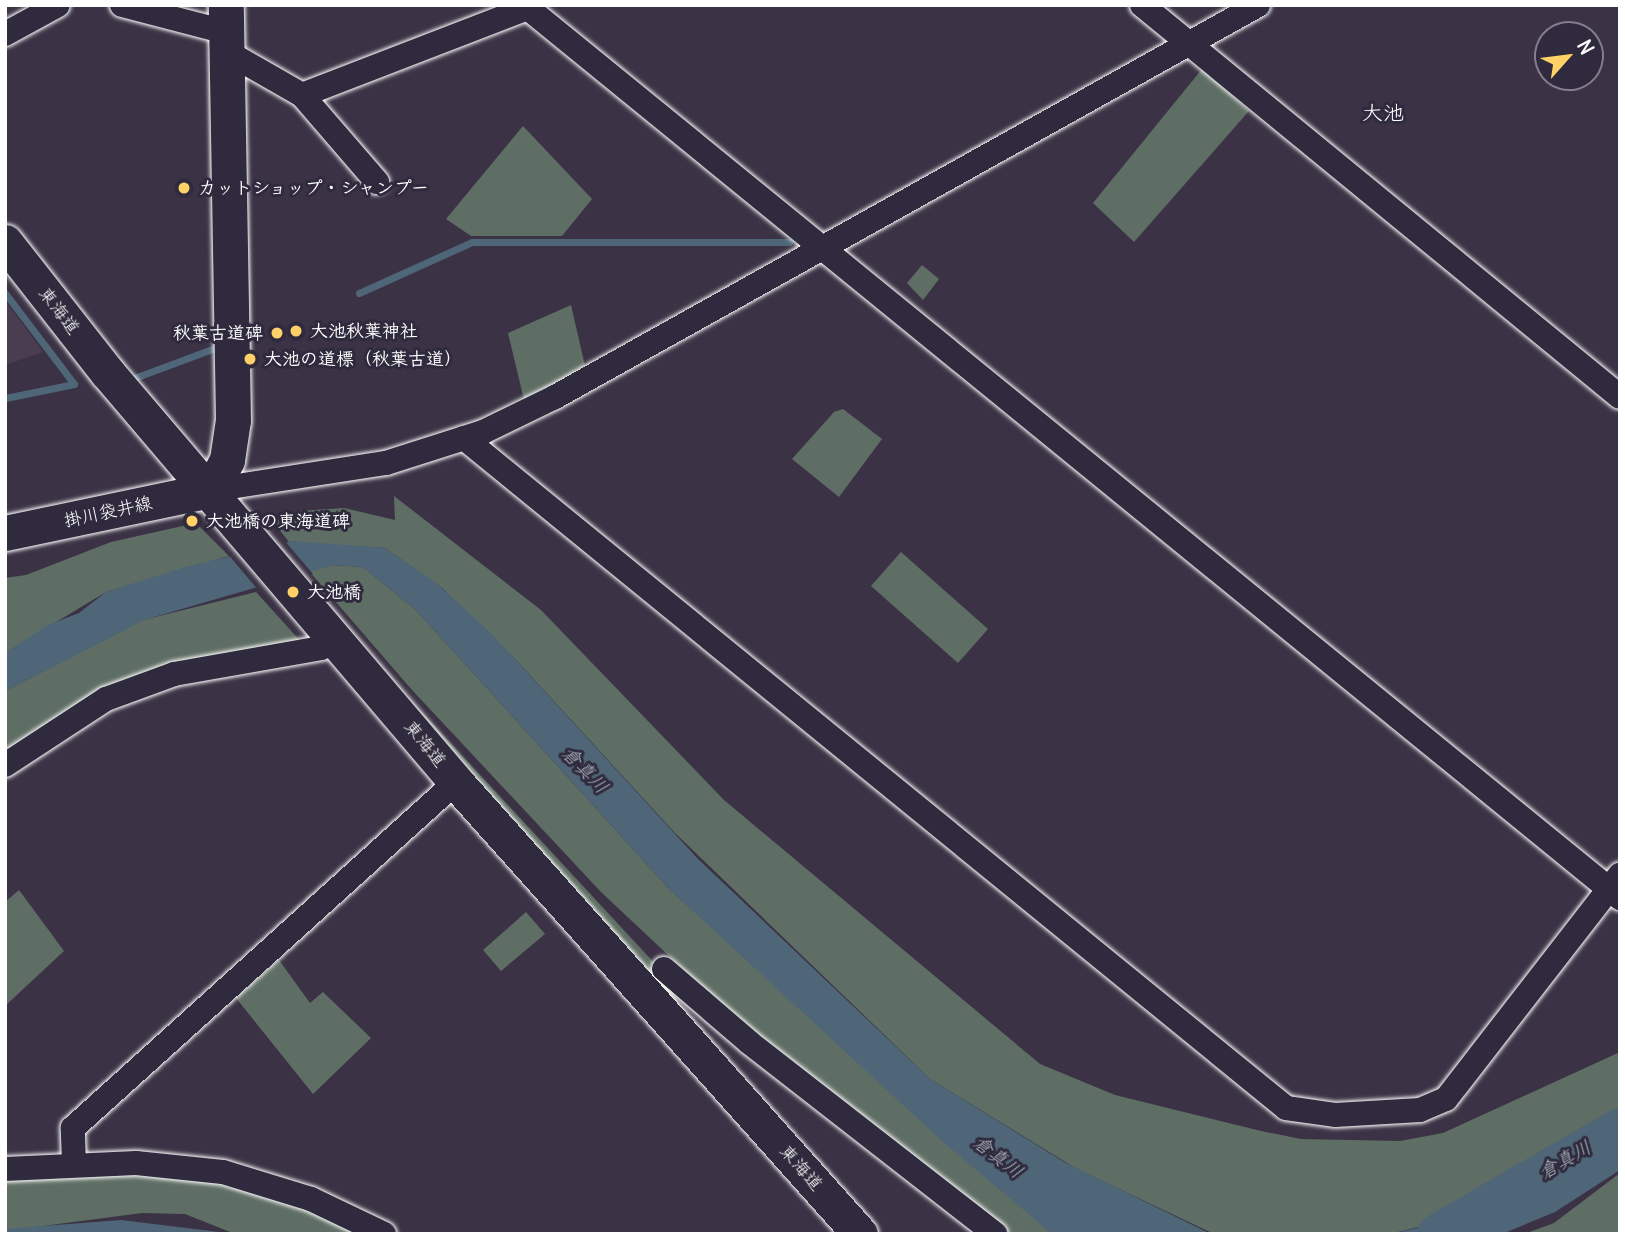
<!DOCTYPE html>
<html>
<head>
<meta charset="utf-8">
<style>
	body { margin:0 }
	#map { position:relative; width:1625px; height:1239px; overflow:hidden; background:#3b3345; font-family:Delius,"Klee One",sans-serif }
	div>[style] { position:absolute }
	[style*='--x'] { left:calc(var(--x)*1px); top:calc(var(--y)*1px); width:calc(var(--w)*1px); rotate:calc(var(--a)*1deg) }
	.built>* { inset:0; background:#4a3d4f }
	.green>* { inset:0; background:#5f6e64 }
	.water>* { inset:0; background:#4e6678 }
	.pier>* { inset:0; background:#3b3345 }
	.stream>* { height:7px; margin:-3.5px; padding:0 3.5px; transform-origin:3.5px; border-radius:3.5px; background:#4e6678 }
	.river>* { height:40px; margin:-20px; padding:0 20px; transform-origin:20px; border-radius:20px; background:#4e6678 }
	.roads { filter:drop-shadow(0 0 2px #fff) drop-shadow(0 0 2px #fff) }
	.street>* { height:24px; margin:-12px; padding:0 12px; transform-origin:12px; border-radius:12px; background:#2f2a3d }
	.secondary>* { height:35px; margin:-17.5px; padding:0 17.5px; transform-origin:17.5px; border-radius:17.5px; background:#2f2a3d }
	.dots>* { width:19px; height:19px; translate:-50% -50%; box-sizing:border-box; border:4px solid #2f2a3d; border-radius:50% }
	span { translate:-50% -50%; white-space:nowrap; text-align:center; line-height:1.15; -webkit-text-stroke:6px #2f2a3d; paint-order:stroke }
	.poi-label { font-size:18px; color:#fff; font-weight:700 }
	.left { translate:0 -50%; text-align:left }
	.right { translate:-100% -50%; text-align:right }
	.street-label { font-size:18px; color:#fff }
	.water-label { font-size:19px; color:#afbac2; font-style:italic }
	.quarter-label { font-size:21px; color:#fff }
	.frame { position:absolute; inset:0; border:7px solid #fff; pointer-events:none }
	.north { position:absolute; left:1534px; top:21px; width:70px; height:70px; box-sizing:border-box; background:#2f2a3d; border:2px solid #827f8b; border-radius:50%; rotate:62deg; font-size:19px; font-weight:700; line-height:28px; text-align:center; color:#fff }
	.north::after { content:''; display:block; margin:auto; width:24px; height:32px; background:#ffd166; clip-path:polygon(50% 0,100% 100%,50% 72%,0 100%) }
</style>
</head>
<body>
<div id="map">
	<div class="built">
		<i style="clip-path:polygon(5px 300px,43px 352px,5px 365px)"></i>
	</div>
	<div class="green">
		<i style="clip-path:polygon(1202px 69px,1249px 111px,1134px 242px,1093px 203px)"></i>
		<i style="clip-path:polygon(523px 126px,592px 199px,562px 236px,471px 236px,446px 219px)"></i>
		<i style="clip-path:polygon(922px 265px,939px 279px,923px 300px,907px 283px)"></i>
		<i style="clip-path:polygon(571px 305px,585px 366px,524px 400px,508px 333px)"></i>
		<i style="clip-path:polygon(843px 409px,882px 439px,839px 497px,792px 459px,834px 412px)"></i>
		<i style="clip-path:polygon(394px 496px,541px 610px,724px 800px,1040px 1064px,1115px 1095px,1261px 1131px,1301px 1139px,1400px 1141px,1443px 1133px,1620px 1052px,1620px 1110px,1600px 1118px,1552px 1177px,1511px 1204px,1390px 1234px,1214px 1234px,1075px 1168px,930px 1079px,675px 833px,516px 660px,442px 588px,385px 548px,289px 542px,273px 522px,300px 511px,344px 508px,395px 520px)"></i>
		<i style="clip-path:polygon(196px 523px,229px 556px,106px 592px,5px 653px,5px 578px,26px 575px,111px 542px)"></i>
		<i style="clip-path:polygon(901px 552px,988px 629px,958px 663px,871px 586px)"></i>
		<i style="clip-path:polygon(334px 565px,363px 567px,416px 610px,670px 890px,1053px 1234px,1010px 1234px,879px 1137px,732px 1015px,601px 892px,412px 690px,309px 571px)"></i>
		<i style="clip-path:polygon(256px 592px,304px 645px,173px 674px,5px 765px,5px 691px,143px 620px)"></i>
		<i style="clip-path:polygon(406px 695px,658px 967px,692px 1026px,437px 732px)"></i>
		<i style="clip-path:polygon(19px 890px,64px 951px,5px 1006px,5px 902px)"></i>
		<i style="clip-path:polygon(526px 912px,545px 934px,501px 971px,483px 950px)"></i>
		<i style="clip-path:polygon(279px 960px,310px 1003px,323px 992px,371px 1038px,313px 1094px,236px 998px)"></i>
		<i style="clip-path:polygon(185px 1168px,384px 1234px,235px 1234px,185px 1214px,142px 1213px,5px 1231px,5px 1169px)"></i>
		<i style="clip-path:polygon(1620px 1173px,1620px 1231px,1616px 1234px,1524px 1234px,1554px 1223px)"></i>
	</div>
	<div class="water">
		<i style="clip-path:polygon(293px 541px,385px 548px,436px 583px,491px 633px,698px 859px,930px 1079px,1064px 1162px,1211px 1234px,1052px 1234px,942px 1141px,670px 890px,416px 610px,363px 567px,334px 565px,144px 620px,5px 691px,5px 653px,48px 625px,79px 613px,106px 592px,185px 567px)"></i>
		<i style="clip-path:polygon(1620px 1110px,1620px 1170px,1555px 1212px,1502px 1234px,1391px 1234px,1507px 1207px,1552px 1177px,1600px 1118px)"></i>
		<i style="clip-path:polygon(121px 1220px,236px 1234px,5px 1234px,5px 1230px,16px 1228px)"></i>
	</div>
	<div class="pier">
		<i style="clip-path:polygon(284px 540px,313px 574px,259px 591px,227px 553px)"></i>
	</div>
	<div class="stream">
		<i style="--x:5;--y:293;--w:114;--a:52.8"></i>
		<i style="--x:74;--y:384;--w:70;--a:168.5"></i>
		<i style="--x:359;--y:293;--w:124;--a:-24.3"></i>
		<i style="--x:472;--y:242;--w:317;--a:0"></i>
		<i style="--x:137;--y:377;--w:83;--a:-20.4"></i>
	</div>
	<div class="river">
		<i style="--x:1437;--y:1234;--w:211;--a:-30.1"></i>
	</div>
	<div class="roads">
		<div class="street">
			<i style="--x:122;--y:5;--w:107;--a:14.6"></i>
			<i style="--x:524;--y:5;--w:1414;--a:39.17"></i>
			<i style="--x:1142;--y:5;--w:618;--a:39.35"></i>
			<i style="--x:5;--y:34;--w:60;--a:-28.7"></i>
			<i style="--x:227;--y:52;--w:86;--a:29.8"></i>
			<i style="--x:302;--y:95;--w:115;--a:49.2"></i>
			<i style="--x:302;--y:95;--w:241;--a:-21.1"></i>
			<i style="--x:464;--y:438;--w:1060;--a:39.18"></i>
			<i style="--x:1286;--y:1108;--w:49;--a:8.1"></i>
			<i style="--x:1335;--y:1115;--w:85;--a:-3.4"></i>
			<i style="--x:1420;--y:1110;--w:28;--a:-23"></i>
			<i style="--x:1446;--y:1099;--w:284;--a:-52.2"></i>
			<i style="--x:211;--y:490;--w:177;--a:-8.8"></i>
			<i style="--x:386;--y:463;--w:102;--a:-17.7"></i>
			<i style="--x:483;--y:432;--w:80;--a:-25.9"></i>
			<i style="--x:555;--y:397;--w:805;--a:-29.14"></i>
			<i style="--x:5;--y:765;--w:121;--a:-33.2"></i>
			<i style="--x:106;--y:699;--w:72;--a:-20.2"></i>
			<i style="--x:174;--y:674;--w:149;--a:-10"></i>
			<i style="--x:321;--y:648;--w:20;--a:-27"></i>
			<i style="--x:664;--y:969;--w:113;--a:40.7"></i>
			<i style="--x:750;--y:1043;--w:311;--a:37.9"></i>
			<i style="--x:74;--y:1164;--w:36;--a:-92"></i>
			<i style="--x:73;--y:1128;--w:516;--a:-42.09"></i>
			<i style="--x:5;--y:1169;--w:131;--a:-2.6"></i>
			<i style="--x:136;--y:1163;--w:87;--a:5.9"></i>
			<i style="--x:223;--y:1172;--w:92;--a:17.1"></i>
			<i style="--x:311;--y:1199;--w:81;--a:25.6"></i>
		</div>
		<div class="secondary">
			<i style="--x:5;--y:242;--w:165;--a:51.9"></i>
			<i style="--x:107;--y:372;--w:538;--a:49.59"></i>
			<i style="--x:456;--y:782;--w:606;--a:48.21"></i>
			<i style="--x:211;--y:490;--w:34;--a:-62"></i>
			<i style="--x:227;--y:460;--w:40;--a:-81.5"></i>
			<i style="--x:233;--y:420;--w:415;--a:-91"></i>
			<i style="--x:5;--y:533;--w:210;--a:-11.8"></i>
		</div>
	</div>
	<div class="dots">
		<i style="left:184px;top:188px;background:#ffd166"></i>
		<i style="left:296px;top:331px;background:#ffd166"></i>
		<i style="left:277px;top:333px;background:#ffd166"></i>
		<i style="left:250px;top:359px;background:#ffd166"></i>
		<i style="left:192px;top:521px;background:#ffd166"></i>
		<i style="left:293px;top:592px;background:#ffd166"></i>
	</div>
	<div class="poi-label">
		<span class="left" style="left:198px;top:188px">カットショップ・シャンプー</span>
		<span class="left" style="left:310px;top:331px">大池秋葉神社</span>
		<span class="right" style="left:263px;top:333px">秋葉古道碑</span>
		<span class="left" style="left:264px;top:359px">大池の道標（秋葉古道）</span>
		<span class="left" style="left:206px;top:521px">大池橋の東海道碑</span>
		<span class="left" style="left:307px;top:592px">大池橋</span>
	</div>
	<div class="street-label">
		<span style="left:59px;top:311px;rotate:52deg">東海道</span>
		<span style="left:108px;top:512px;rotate:-12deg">掛川袋井線</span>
		<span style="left:425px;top:744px;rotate:50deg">東海道</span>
		<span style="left:801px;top:1168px;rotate:48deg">東海道</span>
	</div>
	<div class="water-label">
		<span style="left:585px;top:770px;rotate:46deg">倉真川</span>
		<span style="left:998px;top:1157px;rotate:38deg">倉真川</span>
		<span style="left:1565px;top:1160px;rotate:-30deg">倉真川</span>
	</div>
	<div class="quarter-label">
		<span style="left:1383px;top:113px">大池</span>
	</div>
	<div class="frame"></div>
	<div class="north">N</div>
</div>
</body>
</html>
